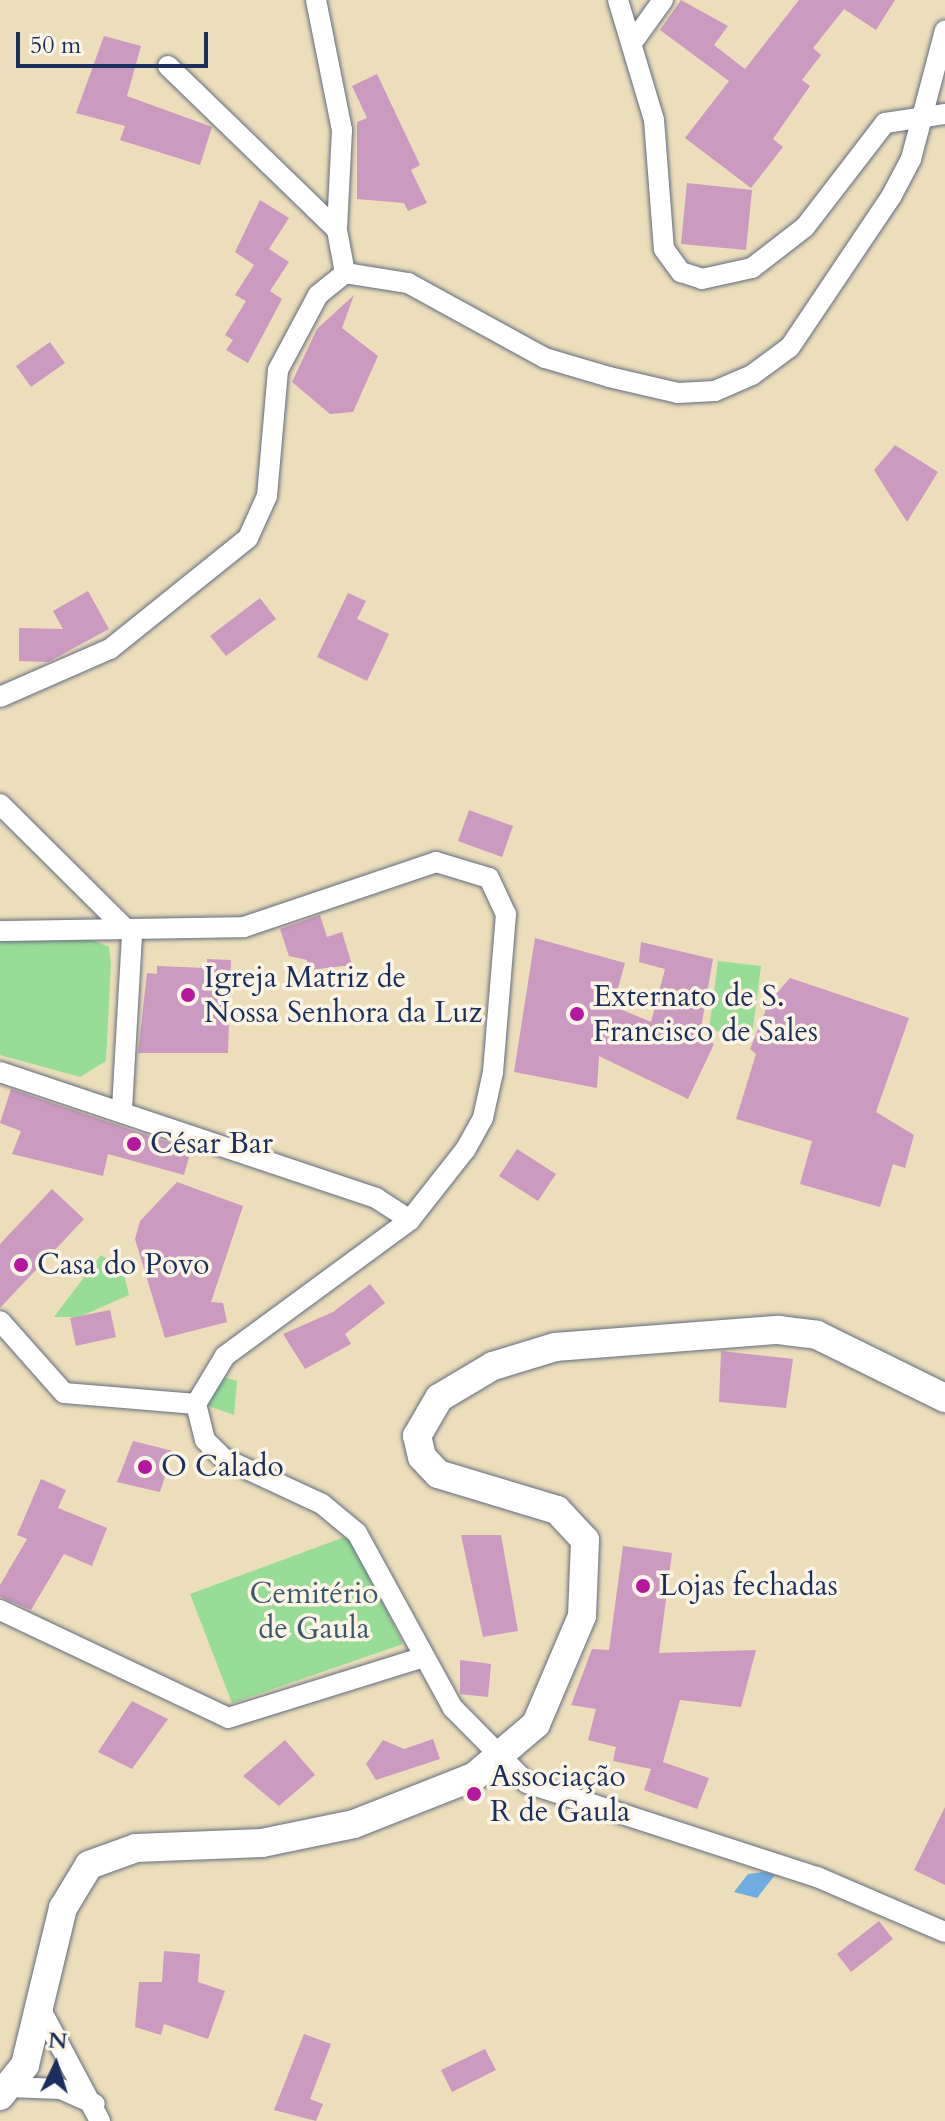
<!DOCTYPE html>
<html>
<head>
<meta charset="utf-8">
<style>
	body { margin:0 }
	#map { position:relative; width:945px; height:2121px; overflow:hidden; background:#ecdebb; font-family:Cardo,serif }
	div>[style] { position:absolute }
	[style*='--x'] { left:calc(var(--x)*1px); top:calc(var(--y)*1px); width:calc(var(--w)*1px); rotate:calc(var(--a)*1deg) }
	.green>* { inset:0; background:#97dd97 }
	.water>* { inset:0; background:#6face1 }
	.building>* { inset:0; background:#ca9ac0 }
	.roads { filter:drop-shadow(0 0 2px #646c7f) drop-shadow(0 0 2px #646c7f) }
	.minor>* { height:20px; margin:-10px; padding:0 10px; transform-origin:10px; border-radius:10px; background:#fff }
	.secondary>* { height:28px; margin:-14px; padding:0 14px; transform-origin:14px; border-radius:14px; background:#fff }
	.dots>* { width:22px; height:22px; translate:-50% -50%; box-sizing:border-box; border:4px solid #fcf5e5; border-radius:50% }
	span { translate:-50% -50%; white-space:nowrap; text-align:center; line-height:1.15; -webkit-text-stroke:7px #fcf5e5; paint-order:stroke }
	.poi-label { font-size:30px; color:#1b2f5e }
	.left { translate:0 -50%; text-align:left }
	.park-label { font-size:30px; color:#3a5a6c }
	.north { position:absolute; left:16px; top:2025px; width:80px; height:80px; -webkit-text-stroke:6px #fcf5e5; paint-order:stroke; rotate:4deg; font-size:22px; font-weight:700; line-height:32px; text-align:center; color:#1b2f5e }
	.north::after { content:''; display:block; margin:auto; width:28px; height:36px; background:#1b2f5e; clip-path:polygon(50% 0,100% 100%,50% 72%,0 100%) }
	.scale { position:absolute; left:16px; top:32px; width:192px; height:36px; box-sizing:border-box; border:4px solid #1b2f5e; border-top:0; padding-left:10px; font-size:24px; line-height:28px; white-space:nowrap; color:#1b2f5e; -webkit-text-stroke:6px #fcf5e5; paint-order:stroke }
</style>
</head>
<body>
<div id="map">
	<div class="green">
		<i style="clip-path:polygon(90px 939px,109px 947px,111px 964px,106px 1061px,80px 1077px,0 1055px,0 940px)"></i>
		<i style="clip-path:polygon(718px 961px,761px 966px,752px 1036px,709px 1030px)"></i>
		<i style="clip-path:polygon(101px 1255px,123px 1270px,129px 1295px,79px 1317px,54px 1317px)"></i>
		<i style="clip-path:polygon(223px 1377px,237px 1381px,234px 1415px,206px 1405px)"></i>
		<i style="clip-path:polygon(350px 1535px,403px 1644px,232px 1703px,190px 1594px)"></i>
	</div>
	<div class="water">
		<i style="clip-path:polygon(763px 1872px,775px 1875px,757px 1898px,734px 1892px,748px 1874px)"></i>
	</div>
	<div class="building">
		<i style="clip-path:polygon(681px 0,728px 26px,714px 45px,745px 69px,799px 0,895px 0,876px 30px,844px 9px,813px 48px,821px 55px,802px 80px,810px 86px,773px 139px,783px 147px,751px 188px,685px 138px,729px 81px,660px 30px)"></i>
		<i style="clip-path:polygon(104px 36px,141px 46px,127px 96px,212px 127px,200px 165px,120px 140px,125px 126px,76px 113px)"></i>
		<i style="clip-path:polygon(377px 74px,420px 165px,411px 170px,427px 203px,408px 211px,404px 203px,357px 199px,357px 122px,367px 118px,352px 86px)"></i>
		<i style="clip-path:polygon(687px 183px,752px 190px,746px 250px,681px 244px)"></i>
		<i style="clip-path:polygon(260px 200px,289px 218px,269px 249px,289px 262px,270px 291px,282px 299px,248px 363px,226px 350px,233px 340px,225px 335px,246px 301px,235px 295px,254px 265px,235px 252px)"></i>
		<i style="clip-path:polygon(354px 295px,342px 328px,378px 356px,353px 412px,330px 414px,292px 382px,317px 329px)"></i>
		<i style="clip-path:polygon(50px 342px,65px 363px,31px 387px,16px 366px)"></i>
		<i style="clip-path:polygon(895px 445px,938px 472px,907px 522px,874px 470px)"></i>
		<i style="clip-path:polygon(88px 591px,109px 629px,48px 662px,19px 661px,19px 628px,63px 629px,53px 611px)"></i>
		<i style="clip-path:polygon(348px 593px,366px 601px,357px 619px,389px 634px,367px 681px,317px 657px)"></i>
		<i style="clip-path:polygon(260px 598px,276px 619px,226px 656px,210px 636px)"></i>
		<i style="clip-path:polygon(469px 810px,513px 826px,502px 857px,458px 841px)"></i>
		<i style="clip-path:polygon(320px 915px,327px 937px,342px 932px,352px 965px,310px 970px,307px 960px,289px 956px,280px 929px)"></i>
		<i style="clip-path:polygon(535px 938px,625px 963px,613px 1006px,651px 1022px,665px 969px,639px 962px,641px 942px,713px 959px,700px 1034px,714px 1044px,688px 1099px,599px 1056px,597px 1088px,514px 1072px)"></i>
		<i style="clip-path:polygon(207px 959px,231px 960px,228px 1053px,138px 1053px,147px 973px,157px 974px,157px 966px,207px 968px)"></i>
		<i style="clip-path:polygon(790px 978px,909px 1018px,876px 1112px,914px 1135px,905px 1168px,893px 1164px,880px 1207px,800px 1184px,812px 1141px,736px 1119px,756px 1054px,750px 1049px,769px 1002px)"></i>
		<i style="clip-path:polygon(11px 1089px,191px 1150px,184px 1175px,108px 1154px,103px 1176px,12px 1154px,21px 1131px,0 1123px)"></i>
		<i style="clip-path:polygon(517px 1149px,556px 1174px,538px 1201px,499px 1176px)"></i>
		<i style="clip-path:polygon(177px 1182px,243px 1206px,211px 1302px,223px 1303px,227px 1322px,165px 1338px,135px 1239px,140px 1221px)"></i>
		<i style="clip-path:polygon(52px 1189px,84px 1219px,0 1308px,0 1244px)"></i>
		<i style="clip-path:polygon(370px 1284px,385px 1303px,345px 1334px,351px 1344px,305px 1369px,283px 1334px,333px 1312px)"></i>
		<i style="clip-path:polygon(110px 1310px,116px 1337px,76px 1346px,70px 1318px)"></i>
		<i style="clip-path:polygon(721px 1351px,793px 1359px,786px 1408px,719px 1402px)"></i>
		<i style="clip-path:polygon(133px 1441px,173px 1451px,160px 1492px,117px 1482px)"></i>
		<i style="clip-path:polygon(41px 1479px,66px 1490px,58px 1508px,107px 1528px,92px 1566px,64px 1554px,31px 1610px,0 1597px,0 1585px,27px 1539px,17px 1535px)"></i>
		<i style="clip-path:polygon(461px 1535px,501px 1535px,518px 1631px,483px 1637px)"></i>
		<i style="clip-path:polygon(623px 1546px,672px 1553px,659px 1653px,756px 1650px,741px 1707px,680px 1700px,663px 1762px,709px 1778px,697px 1809px,644px 1790px,651px 1769px,613px 1761px,616px 1747px,588px 1740px,596px 1709px,571px 1705px,592px 1649px,609px 1650px)"></i>
		<i style="clip-path:polygon(460px 1660px,491px 1664px,488px 1697px,460px 1694px)"></i>
		<i style="clip-path:polygon(132px 1701px,168px 1719px,132px 1769px,98px 1752px)"></i>
		<i style="clip-path:polygon(433px 1739px,440px 1759px,376px 1780px,366px 1764px,383px 1740px,404px 1749px)"></i>
		<i style="clip-path:polygon(285px 1740px,315px 1775px,279px 1806px,243px 1776px)"></i>
		<i style="clip-path:polygon(945px 1807px,945px 1885px,914px 1870px)"></i>
		<i style="clip-path:polygon(879px 1921px,893px 1939px,851px 1972px,837px 1954px)"></i>
		<i style="clip-path:polygon(164px 1951px,200px 1954px,198px 1982px,225px 1991px,208px 2039px,164px 2024px,161px 2035px,135px 2027px,139px 1982px,162px 1982px)"></i>
		<i style="clip-path:polygon(304px 2034px,331px 2044px,310px 2099px,323px 2104px,316px 2121px,274px 2110px)"></i>
		<i style="clip-path:polygon(485px 2049px,496px 2070px,452px 2092px,441px 2070px)"></i>
	</div>
	<div class="roads">
		<div class="minor">
			<i style="--x:316;--y:0;--w:133;--a:78.7"></i>
			<i style="--x:342;--y:130;--w:100;--a:92.9"></i>
			<i style="--x:618;--y:0;--w:125;--a:73.3"></i>
			<i style="--x:654;--y:120;--w:129;--a:85.6"></i>
			<i style="--x:664;--y:249;--w:29;--a:54"></i>
			<i style="--x:681;--y:272;--w:22;--a:18"></i>
			<i style="--x:702;--y:279;--w:51;--a:-12.4"></i>
			<i style="--x:752;--y:268;--w:67;--a:-37.7"></i>
			<i style="--x:805;--y:227;--w:131;--a:-52.4"></i>
			<i style="--x:885;--y:123;--w:61;--a:-8.5"></i>
			<i style="--x:632;--y:43;--w:53;--a:-54.2"></i>
			<i style="--x:168;--y:66;--w:235;--a:44.1"></i>
			<i style="--x:337;--y:230;--w:44;--a:79.5"></i>
			<i style="--x:0;--y:697;--w:120;--a:-23.6"></i>
			<i style="--x:110;--y:649;--w:177;--a:-38.8"></i>
			<i style="--x:248;--y:538;--w:46;--a:-65.7"></i>
			<i style="--x:267;--y:496;--w:126;--a:-85"></i>
			<i style="--x:278;--y:370;--w:85;--a:-61.9"></i>
			<i style="--x:318;--y:295;--w:35;--a:-39"></i>
			<i style="--x:345;--y:273;--w:64;--a:9"></i>
			<i style="--x:408;--y:283;--w:156;--a:28.7"></i>
			<i style="--x:545;--y:358;--w:67;--a:16.5"></i>
			<i style="--x:609;--y:377;--w:71;--a:13.1"></i>
			<i style="--x:678;--y:393;--w:37;--a:-3"></i>
			<i style="--x:715;--y:391;--w:40;--a:-23.4"></i>
			<i style="--x:752;--y:375;--w:47;--a:-36.4"></i>
			<i style="--x:790;--y:347;--w:183;--a:-56.1"></i>
			<i style="--x:892;--y:195;--w:41;--a:-62.2"></i>
			<i style="--x:911;--y:159;--w:133;--a:-75.2"></i>
			<i style="--x:0;--y:804;--w:186;--a:44.8"></i>
			<i style="--x:132;--y:935;--w:172;--a:93.3"></i>
			<i style="--x:0;--y:931;--w:244;--a:-0.9"></i>
			<i style="--x:244;--y:927;--w:203;--a:-18.7"></i>
			<i style="--x:436;--y:862;--w:55;--a:16.8"></i>
			<i style="--x:489;--y:878;--w:40;--a:65"></i>
			<i style="--x:506;--y:914;--w:159;--a:94.7"></i>
			<i style="--x:493;--y:1072;--w:47;--a:102.3"></i>
			<i style="--x:483;--y:1118;--w:37;--a:119"></i>
			<i style="--x:465;--y:1150;--w:89;--a:128.2"></i>
			<i style="--x:410;--y:1220;--w:230;--a:143.7"></i>
			<i style="--x:225;--y:1356;--w:56;--a:121.1"></i>
			<i style="--x:196;--y:1404;--w:132;--a:-175.2"></i>
			<i style="--x:64;--y:1393;--w:96;--a:-131.6"></i>
			<i style="--x:0;--y:1072;--w:397;--a:18.5"></i>
			<i style="--x:376;--y:1198;--w:40;--a:32.9"></i>
			<i style="--x:196;--y:1404;--w:37;--a:76"></i>
			<i style="--x:205;--y:1440;--w:25;--a:45"></i>
			<i style="--x:223;--y:1458;--w:109;--a:24.9"></i>
			<i style="--x:322;--y:1504;--w:45;--a:39.6"></i>
			<i style="--x:357;--y:1533;--w:200;--a:61.3"></i>
			<i style="--x:453;--y:1708;--w:105;--a:45.4"></i>
			<i style="--x:527;--y:1783;--w:305;--a:18"></i>
			<i style="--x:817;--y:1877;--w:139;--a:23.3"></i>
			<i style="--x:0;--y:1610;--w:252;--a:25.3"></i>
			<i style="--x:228;--y:1718;--w:202;--a:-17.3"></i>
			<i style="--x:41;--y:2010;--w:126;--a:62"></i>
			<i style="--x:8;--y:2087;--w:53;--a:2.2"></i>
			<i style="--x:61;--y:2089;--w:37;--a:24"></i>
		</div>
		<div class="secondary">
			<i style="--x:0;--y:2096;--w:40;--a:-51"></i>
			<i style="--x:25;--y:2065;--w:162;--a:-76.4"></i>
			<i style="--x:63;--y:1908;--w:50;--a:-58.8"></i>
			<i style="--x:89;--y:1865;--w:50;--a:-19.9"></i>
			<i style="--x:136;--y:1848;--w:126;--a:-2.3"></i>
			<i style="--x:262;--y:1843;--w:94;--a:-11.7"></i>
			<i style="--x:354;--y:1824;--w:130;--a:-21.6"></i>
			<i style="--x:475;--y:1776;--w:80;--a:-40.4"></i>
			<i style="--x:536;--y:1724;--w:117;--a:-66.9"></i>
			<i style="--x:582;--y:1616;--w:76;--a:-87.7"></i>
			<i style="--x:585;--y:1540;--w:41;--a:-133"></i>
			<i style="--x:557;--y:1510;--w:124;--a:-163.2"></i>
			<i style="--x:438;--y:1474;--w:23;--a:-133"></i>
			<i style="--x:422;--y:1457;--w:22;--a:-103"></i>
			<i style="--x:417;--y:1436;--w:44;--a:-59.9"></i>
			<i style="--x:439;--y:1398;--w:63;--a:-30.7"></i>
			<i style="--x:493;--y:1366;--w:65;--a:-17"></i>
			<i style="--x:555;--y:1347;--w:224;--a:-4.4"></i>
			<i style="--x:778;--y:1330;--w:39;--a:7"></i>
			<i style="--x:817;--y:1335;--w:143;--a:26.2"></i>
		</div>
	</div>
	<div class="dots">
		<i style="left:188px;top:995px;background:#b5179e"></i>
		<i style="left:577px;top:1014px;background:#b5179e"></i>
		<i style="left:134px;top:1144px;background:#b5179e"></i>
		<i style="left:21px;top:1265px;background:#b5179e"></i>
		<i style="left:145px;top:1467px;background:#b5179e"></i>
		<i style="left:643px;top:1586px;background:#b5179e"></i>
		<i style="left:474px;top:1794px;background:#b5179e"></i>
	</div>
	<div class="poi-label">
		<span class="left" style="left:204px;top:995px">Igreja Matriz de<br>Nossa Senhora da Luz</span>
		<span class="left" style="left:593px;top:1014px">Externato de S.<br>Francisco de Sales</span>
		<span class="left" style="left:150px;top:1144px">César Bar</span>
		<span class="left" style="left:37px;top:1265px">Casa do Povo</span>
		<span class="left" style="left:161px;top:1467px">O Calado</span>
		<span class="left" style="left:659px;top:1586px">Lojas fechadas</span>
		<span class="left" style="left:490px;top:1794px">Associação<br>R de Gaula</span>
	</div>
	<div class="park-label">
		<span style="left:314px;top:1611px">Cemitério<br>de Gaula</span>
	</div>
	<div class="north">N</div>
	<div class="scale">50 m</div>
</div>
</body>
</html>
